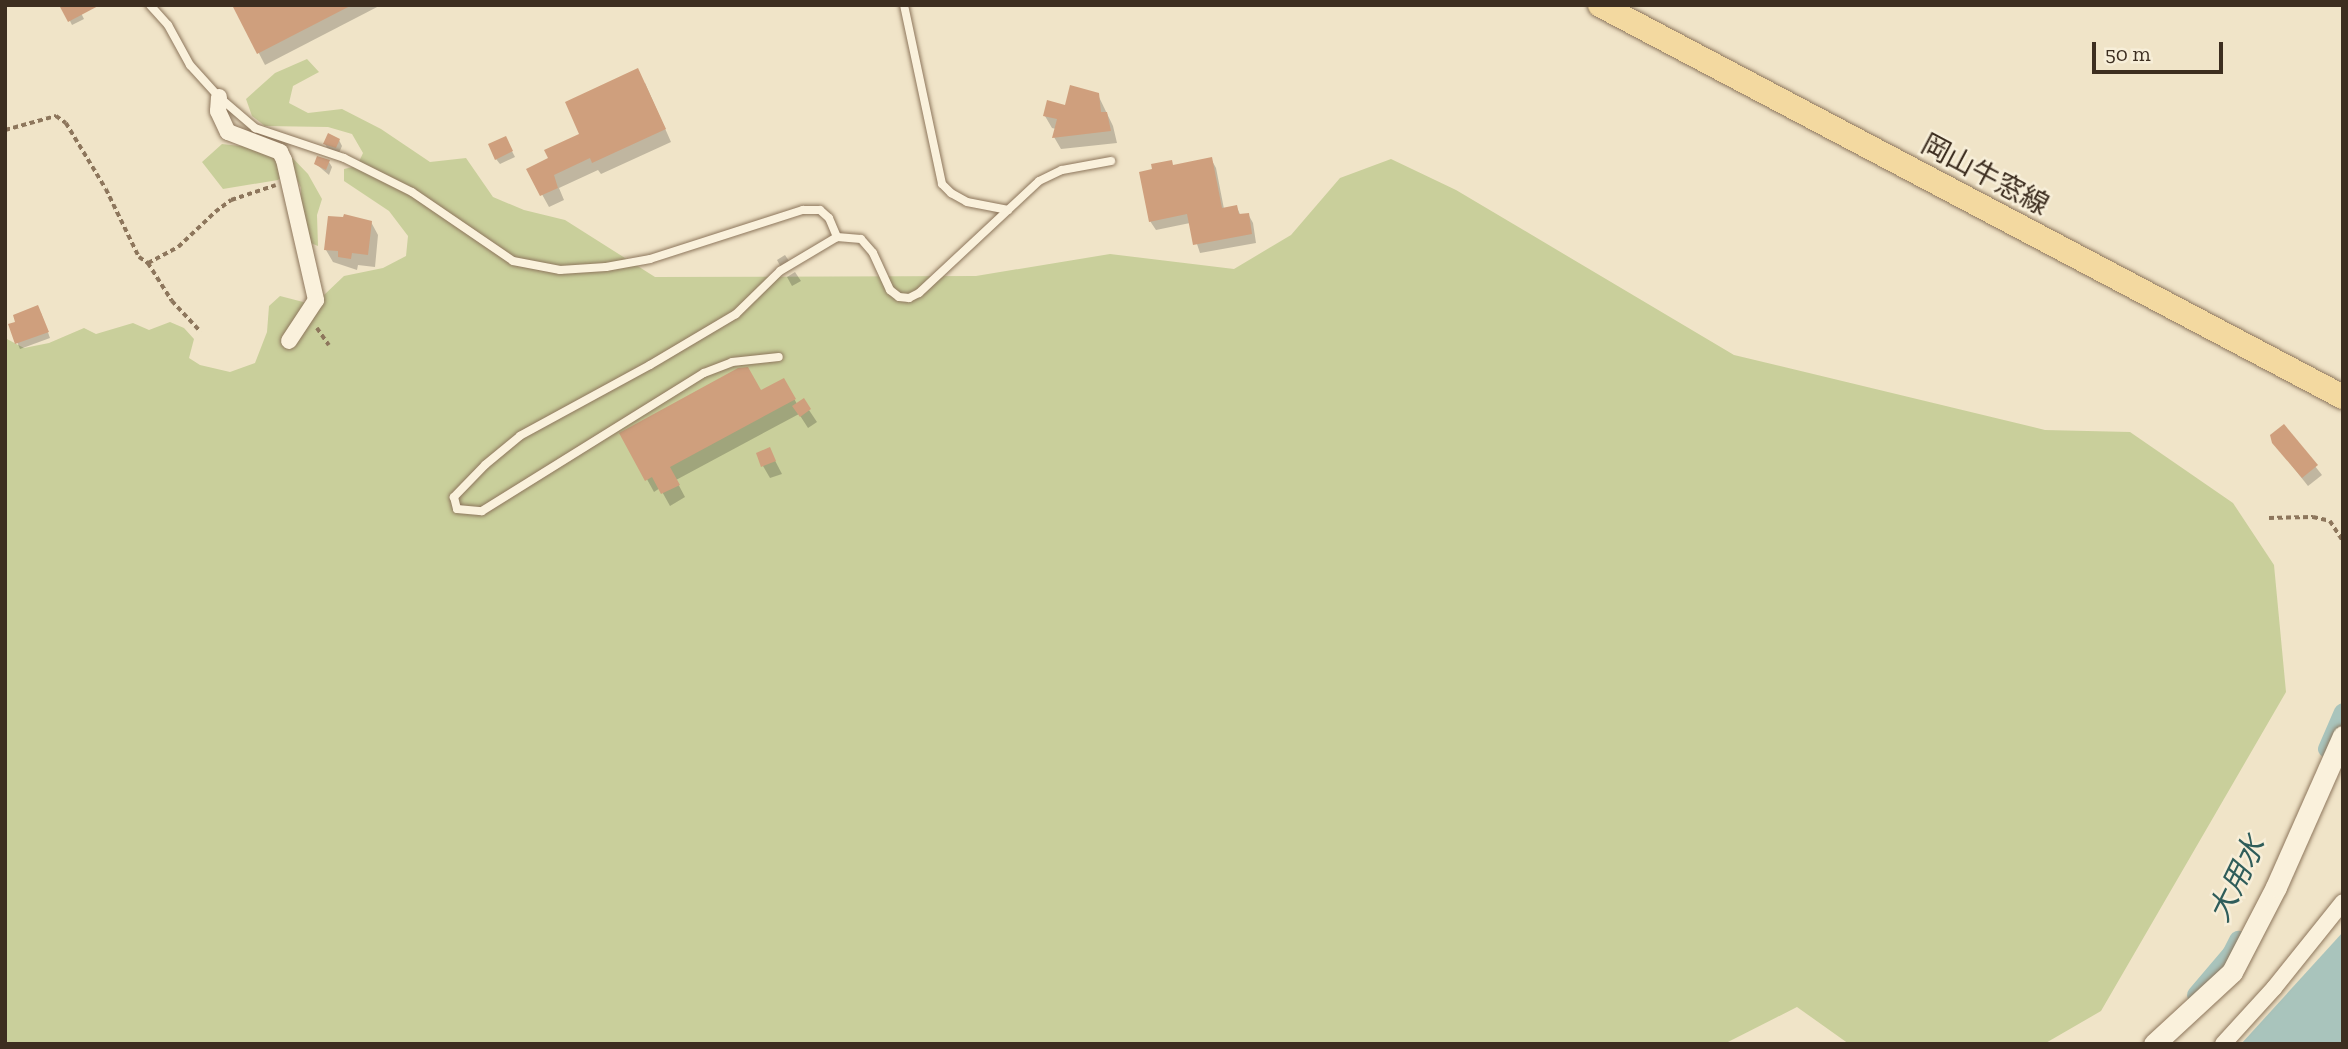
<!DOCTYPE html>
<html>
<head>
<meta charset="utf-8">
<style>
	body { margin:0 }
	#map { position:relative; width:2348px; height:1049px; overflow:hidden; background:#f0e4c8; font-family:"Zilla Slab","Noto Sans JP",serif }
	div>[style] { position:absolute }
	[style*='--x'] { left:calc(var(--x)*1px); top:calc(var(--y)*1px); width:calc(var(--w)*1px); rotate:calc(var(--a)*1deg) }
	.green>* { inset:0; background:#c9cf9b }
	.water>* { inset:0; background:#a9c4bc }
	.shadow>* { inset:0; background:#0003 }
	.canal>* { height:18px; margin:-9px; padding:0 9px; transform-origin:9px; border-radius:9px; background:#a9c4bc }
	.building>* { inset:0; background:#cf9f7d }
	.path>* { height:3.5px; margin-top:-1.75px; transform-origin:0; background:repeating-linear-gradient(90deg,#8d765c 0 5px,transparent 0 8.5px) }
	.roads { filter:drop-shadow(0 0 2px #8d765c) drop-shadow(0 0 2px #8d765c) }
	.lane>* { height:8px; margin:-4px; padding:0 4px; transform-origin:4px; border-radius:4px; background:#faf1dc }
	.street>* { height:16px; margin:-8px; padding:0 8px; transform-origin:8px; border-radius:8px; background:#faf1dc }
	.secondary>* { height:21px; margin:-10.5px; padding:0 10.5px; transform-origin:10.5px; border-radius:10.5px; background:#faf1dc }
	.primary>* { height:24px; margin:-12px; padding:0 12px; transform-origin:12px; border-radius:12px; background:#f3d9a0 }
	span { translate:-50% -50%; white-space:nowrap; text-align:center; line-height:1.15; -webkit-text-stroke:5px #f7eed8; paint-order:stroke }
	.street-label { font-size:28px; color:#3d2e20 }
	.water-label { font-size:30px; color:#2f5d5a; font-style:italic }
	.frame { position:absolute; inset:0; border:7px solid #3d2e20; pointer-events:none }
	.scale { position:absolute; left:2092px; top:42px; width:131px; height:32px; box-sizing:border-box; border:4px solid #3d2e20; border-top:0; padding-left:9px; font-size:21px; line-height:24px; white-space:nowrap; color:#3d2e20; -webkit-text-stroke:5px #f7eed8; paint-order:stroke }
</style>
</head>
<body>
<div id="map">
	<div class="green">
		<i style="clip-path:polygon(307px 59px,319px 72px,293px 86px,289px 103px,308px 113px,342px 109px,381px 129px,430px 162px,466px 158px,493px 197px,524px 210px,565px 220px,655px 277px,976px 276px,1110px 254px,1234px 269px,1291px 235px,1340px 178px,1391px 159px,1456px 190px,1734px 355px,2045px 430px,2130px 432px,2233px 503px,2274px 565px,2286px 692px,2101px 1011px,2044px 1044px,1849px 1044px,1797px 1007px,1724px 1044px,5px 1044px,5px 338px,24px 348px,49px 343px,84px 328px,96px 334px,133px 323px,149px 330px,170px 322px,184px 328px,194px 339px,189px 358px,200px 365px,230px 372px,255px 363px,267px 332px,269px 306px,280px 296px,307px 303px,324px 295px,344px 276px,383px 268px,406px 256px,408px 236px,389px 211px,344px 181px,344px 169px,357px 166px,363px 153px,352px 134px,328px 127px,265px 126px,252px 116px,246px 99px,275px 73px)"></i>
		<i style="clip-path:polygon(265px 138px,280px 145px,308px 174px,322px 199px,317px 215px,318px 246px,308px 242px,301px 212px,301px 188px,294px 173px,284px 173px,278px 180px,223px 189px,202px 162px,222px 144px,240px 146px)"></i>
	</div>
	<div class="water">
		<i style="clip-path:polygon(2343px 932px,2343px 1044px,2241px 1044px)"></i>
	</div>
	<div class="shadow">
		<i style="clip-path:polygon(62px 5px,77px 5px,84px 19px,72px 25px)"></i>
		<i style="clip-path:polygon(234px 5px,381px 5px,265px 65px)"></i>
		<i style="clip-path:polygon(645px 83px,671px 142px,601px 174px,598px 170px,559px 188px,564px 200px,549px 207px,528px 169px,550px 158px)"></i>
		<i style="clip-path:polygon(1098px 95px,1113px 126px,1117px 143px,1061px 149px,1054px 137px,1056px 129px,1052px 128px,1045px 116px)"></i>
		<i style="clip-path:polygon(505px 138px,515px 157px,500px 164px,496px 159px)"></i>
		<i style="clip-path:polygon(339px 140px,342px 146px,339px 153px,328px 149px,325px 144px)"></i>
		<i style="clip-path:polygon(1211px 159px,1216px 168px,1224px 209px,1236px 206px,1241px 216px,1248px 214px,1253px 223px,1256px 243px,1200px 253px,1190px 223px,1156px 230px,1150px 221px,1174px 167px)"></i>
		<i style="clip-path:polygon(329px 162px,332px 167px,329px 175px,316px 164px)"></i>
		<i style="clip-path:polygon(371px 222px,378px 235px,375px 267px,358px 265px,357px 270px,333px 262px,326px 250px)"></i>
		<i style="clip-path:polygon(785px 255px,791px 264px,782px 269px,777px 260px)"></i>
		<i style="clip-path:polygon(795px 272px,801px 281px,792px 286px,787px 277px)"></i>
		<i style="clip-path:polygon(41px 313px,50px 338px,20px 349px,10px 325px)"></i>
		<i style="clip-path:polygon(784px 380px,797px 404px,803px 401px,817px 422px,808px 428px,799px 414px,676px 480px,685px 497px,670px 506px,660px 488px,654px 492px,622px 434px,760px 393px)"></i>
		<i style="clip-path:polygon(2284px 427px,2322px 475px,2308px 486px,2274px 443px)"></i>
		<i style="clip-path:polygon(769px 449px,782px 474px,770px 478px,763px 466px)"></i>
	</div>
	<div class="canal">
		<i style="--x:2327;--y:749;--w:40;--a:-66.6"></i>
		<i style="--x:2196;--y:995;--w:54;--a:-49.5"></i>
		<i style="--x:2231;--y:954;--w:16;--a:-63"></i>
	</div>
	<div class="building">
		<i style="clip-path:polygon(59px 5px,100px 5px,68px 22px)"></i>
		<i style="clip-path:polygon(232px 5px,352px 5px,257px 54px)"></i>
		<i style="clip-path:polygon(638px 68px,666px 129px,592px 163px,590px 158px,554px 175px,558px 188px,540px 196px,526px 169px,548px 158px,544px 150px,579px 134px,565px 102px)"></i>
		<i style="clip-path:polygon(1070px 85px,1099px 93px,1101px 112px,1107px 112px,1111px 131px,1052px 138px,1057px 119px,1043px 116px,1047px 100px,1065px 105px)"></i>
		<i style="clip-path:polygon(328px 133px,340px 139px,336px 148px,323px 144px)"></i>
		<i style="clip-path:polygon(506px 136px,513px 151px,495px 160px,488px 144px)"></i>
		<i style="clip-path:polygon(317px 156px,330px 160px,326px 170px,314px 164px)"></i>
		<i style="clip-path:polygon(1212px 157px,1222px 208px,1237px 205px,1239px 214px,1249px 213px,1252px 234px,1193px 245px,1187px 214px,1149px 222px,1139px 172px,1152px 169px,1151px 164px,1172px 160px,1173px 165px)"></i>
		<i style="clip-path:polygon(344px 214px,372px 221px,368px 255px,352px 253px,351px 259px,338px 257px,338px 251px,324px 250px,328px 216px,343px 217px)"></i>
		<i style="clip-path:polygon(38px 305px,49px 332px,15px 344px,8px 324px,15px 322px,13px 315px)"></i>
		<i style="clip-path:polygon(748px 367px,761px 390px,784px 378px,796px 399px,670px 467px,680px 485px,661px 494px,652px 477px,645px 481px,619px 433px,738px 368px)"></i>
		<i style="clip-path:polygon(804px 398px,811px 409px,800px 417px,792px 406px)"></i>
		<i style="clip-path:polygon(2284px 424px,2318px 465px,2302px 478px,2272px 443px,2270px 435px)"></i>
		<i style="clip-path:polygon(770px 447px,776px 461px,761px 467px,756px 453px)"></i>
	</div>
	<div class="path">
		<i style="--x:5;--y:130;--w:53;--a:-15.4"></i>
		<i style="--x:56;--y:116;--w:12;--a:35"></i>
		<i style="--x:66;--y:123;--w:77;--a:58.8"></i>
		<i style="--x:106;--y:189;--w:76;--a:64.1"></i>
		<i style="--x:139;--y:257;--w:11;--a:34"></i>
		<i style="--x:148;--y:263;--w:45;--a:57.7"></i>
		<i style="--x:172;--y:301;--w:42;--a:46.9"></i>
		<i style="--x:148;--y:263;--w:34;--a:-28"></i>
		<i style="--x:178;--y:247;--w:51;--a:-43.4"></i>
		<i style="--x:215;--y:212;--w:20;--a:-37"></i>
		<i style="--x:231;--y:200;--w:47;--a:-18.4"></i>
		<i style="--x:317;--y:328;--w:21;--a:55"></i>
		<i style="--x:2269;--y:518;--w:44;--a:-1.3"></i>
		<i style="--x:2313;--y:517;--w:17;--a:13"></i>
		<i style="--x:2330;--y:521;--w:24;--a:57"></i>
	</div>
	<div class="roads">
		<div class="lane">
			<i style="--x:150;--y:5;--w:27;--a:48"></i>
			<i style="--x:168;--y:25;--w:46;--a:61.2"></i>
			<i style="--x:190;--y:65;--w:43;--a:47.8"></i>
			<i style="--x:219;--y:97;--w:48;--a:40.7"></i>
			<i style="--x:255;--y:128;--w:94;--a:18.6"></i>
			<i style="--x:344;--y:158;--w:76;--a:26.6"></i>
			<i style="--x:412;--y:192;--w:122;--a:34.3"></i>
			<i style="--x:513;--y:261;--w:48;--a:10.8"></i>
			<i style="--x:560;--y:270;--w:46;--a:-3.7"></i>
			<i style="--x:606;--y:267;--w:45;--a:-10.3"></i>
			<i style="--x:650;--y:259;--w:161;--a:-17.8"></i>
			<i style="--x:803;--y:210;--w:17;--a:0"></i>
			<i style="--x:820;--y:210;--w:12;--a:42"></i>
			<i style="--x:829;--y:218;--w:21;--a:67"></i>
			<i style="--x:837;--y:237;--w:66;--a:149.2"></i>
			<i style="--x:780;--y:271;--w:62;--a:135.7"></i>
			<i style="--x:736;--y:314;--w:100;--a:149.3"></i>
			<i style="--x:650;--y:365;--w:148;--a:151.4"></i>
			<i style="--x:520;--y:436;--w:45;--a:140.4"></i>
			<i style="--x:485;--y:465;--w:45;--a:134.1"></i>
			<i style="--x:454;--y:497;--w:12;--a:76"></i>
			<i style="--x:457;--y:509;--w:25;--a:5"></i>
			<i style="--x:482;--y:511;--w:261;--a:-31.9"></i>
			<i style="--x:704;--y:373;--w:30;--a:-21"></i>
			<i style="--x:732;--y:362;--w:47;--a:-6.1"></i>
			<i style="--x:904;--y:5;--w:183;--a:78"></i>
			<i style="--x:942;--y:184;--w:13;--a:45"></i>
			<i style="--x:951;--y:193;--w:18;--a:29"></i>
			<i style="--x:967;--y:202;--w:42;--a:11"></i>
			<i style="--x:837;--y:237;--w:24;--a:5"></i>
			<i style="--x:861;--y:239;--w:18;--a:49"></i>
			<i style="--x:873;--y:253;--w:41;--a:65.3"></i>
			<i style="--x:890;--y:290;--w:11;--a:38"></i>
			<i style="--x:899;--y:297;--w:10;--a:6"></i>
			<i style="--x:909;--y:298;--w:11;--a:-27"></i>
			<i style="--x:919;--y:293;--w:164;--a:-43"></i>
			<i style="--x:1039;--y:181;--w:25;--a:-26"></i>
			<i style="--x:1062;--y:170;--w:50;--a:-10.4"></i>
		</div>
		<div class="street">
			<i style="--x:219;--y:97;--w:14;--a:94"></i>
			<i style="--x:218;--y:111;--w:23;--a:65"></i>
			<i style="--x:228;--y:132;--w:56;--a:21"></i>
			<i style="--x:280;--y:152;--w:9;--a:63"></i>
			<i style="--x:284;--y:160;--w:144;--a:77.1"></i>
			<i style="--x:316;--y:300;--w:49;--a:123.4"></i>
			<i style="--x:2223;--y:1044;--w:76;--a:-47.7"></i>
			<i style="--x:2274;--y:988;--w:110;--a:-51.3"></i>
		</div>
		<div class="secondary">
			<i style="--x:2154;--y:1044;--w:106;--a:-42.7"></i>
			<i style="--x:2232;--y:972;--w:96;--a:-62.6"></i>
			<i style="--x:2276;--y:887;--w:165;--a:-66.1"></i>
		</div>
		<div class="primary">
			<i style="--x:1600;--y:5;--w:840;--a:27.82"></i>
		</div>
	</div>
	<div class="street-label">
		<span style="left:1985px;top:175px;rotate:28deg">岡山牛窓線</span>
	</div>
	<div class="water-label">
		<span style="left:2237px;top:879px;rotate:-64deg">大用水</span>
	</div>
	<div class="frame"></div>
	<div class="scale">50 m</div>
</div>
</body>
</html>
